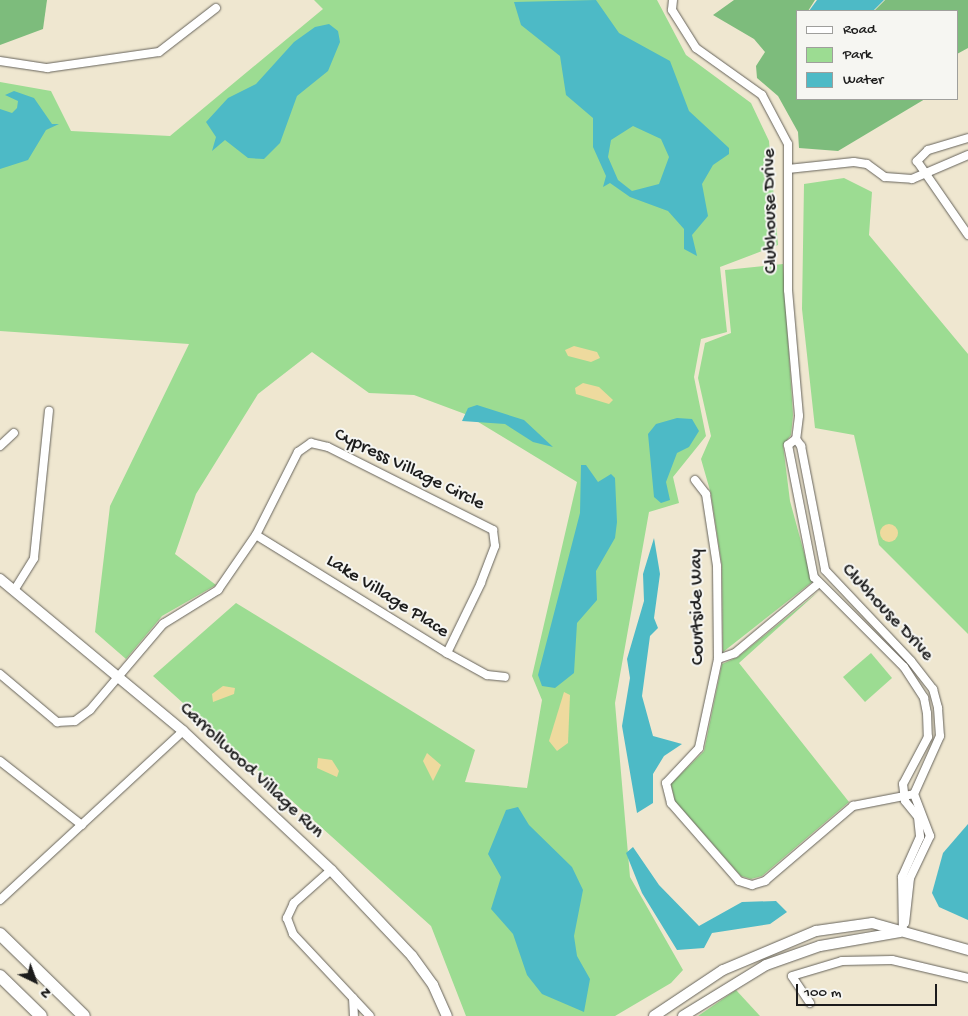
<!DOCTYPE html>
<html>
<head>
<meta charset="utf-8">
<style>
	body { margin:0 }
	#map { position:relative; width:968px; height:1016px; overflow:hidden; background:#efe7d0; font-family:"Gochi Hand",sans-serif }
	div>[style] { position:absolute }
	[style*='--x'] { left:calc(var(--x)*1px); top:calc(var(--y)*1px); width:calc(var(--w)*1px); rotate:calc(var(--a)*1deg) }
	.green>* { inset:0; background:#9cdc92 }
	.forest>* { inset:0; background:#7dbc7c }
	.sand>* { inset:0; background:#eeda9e }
	.round { border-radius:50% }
	.water>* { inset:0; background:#4dbac6 }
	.roads { filter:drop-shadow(0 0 1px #66635b) drop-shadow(0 0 1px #66635b) }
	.minor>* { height:8px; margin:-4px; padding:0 4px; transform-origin:4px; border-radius:4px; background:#fff }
	.tertiary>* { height:10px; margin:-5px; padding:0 5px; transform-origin:5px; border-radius:5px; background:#fff }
	.primary>* { height:12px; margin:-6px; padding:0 6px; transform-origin:6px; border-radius:6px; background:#fff }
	span { translate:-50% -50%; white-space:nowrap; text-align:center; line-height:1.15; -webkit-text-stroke:4px #f6f6f2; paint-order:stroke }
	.street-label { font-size:19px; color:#1c1c1c }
	.legend { position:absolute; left:796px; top:10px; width:162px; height:90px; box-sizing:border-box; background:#f6f6f2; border:1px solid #9f9f9c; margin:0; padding:6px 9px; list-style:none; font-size:15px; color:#1c1c1c }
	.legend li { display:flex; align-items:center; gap:10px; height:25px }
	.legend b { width:25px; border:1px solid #9f9f9c }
	.north { position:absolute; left:10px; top:956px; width:50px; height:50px; -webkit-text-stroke:4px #f6f6f2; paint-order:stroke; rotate:138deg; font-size:14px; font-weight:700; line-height:20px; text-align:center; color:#1c1c1c }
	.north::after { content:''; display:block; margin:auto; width:18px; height:22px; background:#1c1c1c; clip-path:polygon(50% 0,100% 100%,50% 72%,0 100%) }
	.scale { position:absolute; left:796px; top:984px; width:141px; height:22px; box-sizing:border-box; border:2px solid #1c1c1c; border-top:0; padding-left:6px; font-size:15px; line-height:18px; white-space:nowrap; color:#1c1c1c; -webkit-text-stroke:4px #f6f6f2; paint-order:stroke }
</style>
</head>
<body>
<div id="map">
	<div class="green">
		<i style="clip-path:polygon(314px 0,657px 0,686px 55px,751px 103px,769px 141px,778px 245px,720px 267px,727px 332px,701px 339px,694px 377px,706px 436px,673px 477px,679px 503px,649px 512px,615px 703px,630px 877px,683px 970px,671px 983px,615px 1016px,466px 1016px,431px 926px,153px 676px,236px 603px,475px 750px,465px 782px,527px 788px,542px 700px,532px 676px,577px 482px,465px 414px,414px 395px,369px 393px,312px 352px,258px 394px,196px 494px,175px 554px,216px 585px,162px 616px,126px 659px,95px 632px,110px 506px,189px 344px,0 331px,0 82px,51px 91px,71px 131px,170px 136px,323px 9px)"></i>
		<i style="clip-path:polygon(844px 178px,872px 192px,869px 235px,968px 354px,968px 634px,879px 545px,854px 435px,815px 428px,802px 309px,804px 184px)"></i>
		<i style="clip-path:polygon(783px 264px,793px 415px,791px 435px,783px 445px,790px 501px,812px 582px,723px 652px,722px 566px,711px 494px,701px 459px,711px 436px,698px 378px,705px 343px,731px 333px,725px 270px)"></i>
		<i style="clip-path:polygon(819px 591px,739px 663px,849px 802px,762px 876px,751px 879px,741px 876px,675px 801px,671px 784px,704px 751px,722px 664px,738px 657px)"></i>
		<i style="clip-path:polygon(871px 653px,892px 678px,865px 702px,843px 677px)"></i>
		<i style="clip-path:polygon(736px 990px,760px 1016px,698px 1016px)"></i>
	</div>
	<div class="forest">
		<i style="clip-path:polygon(0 0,47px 0,43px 29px,0 45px)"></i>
		<i style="clip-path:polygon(734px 0,815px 0,808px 11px,797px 11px,797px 99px,925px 99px,838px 151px,799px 148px,798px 132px,778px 96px,757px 78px,756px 66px,765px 52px,754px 39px,713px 15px)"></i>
		<i style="clip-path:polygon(885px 0,968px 0,968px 48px,957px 54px,957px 11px,874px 11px)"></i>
	</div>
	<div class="sand">
		<i style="clip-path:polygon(574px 346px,597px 352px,600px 358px,591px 362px,568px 356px,565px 350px)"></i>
		<i style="clip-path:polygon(583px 383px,599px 387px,613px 400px,609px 404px,576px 394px,575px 388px)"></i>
		<i class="round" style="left:880px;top:524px;width:18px;height:18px"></i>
		<i style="clip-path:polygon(223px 686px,235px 688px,234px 694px,213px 702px,212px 694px)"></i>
		<i style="clip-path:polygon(564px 692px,570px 695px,568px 743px,557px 751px,549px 741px)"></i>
		<i style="clip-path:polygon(427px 753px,441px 765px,433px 781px,423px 761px)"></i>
		<i style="clip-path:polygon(318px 758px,332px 760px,339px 771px,337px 777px,317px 768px)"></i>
	</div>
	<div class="water">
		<i style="clip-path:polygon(evenodd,596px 0,619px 33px,670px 61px,689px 111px,729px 148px,729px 154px,713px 165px,702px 184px,708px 216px,692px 235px,697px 256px,684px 249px,684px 229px,668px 211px,630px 197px,610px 183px,603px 187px,606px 176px,593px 147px,593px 118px,566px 95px,560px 56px,521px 25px,514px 2px,596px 0,633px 126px,661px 139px,669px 157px,659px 184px,632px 191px,618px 180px,608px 157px,611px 140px,633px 126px)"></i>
		<i style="clip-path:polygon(817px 0,884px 0,873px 11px,809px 11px)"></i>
		<i style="clip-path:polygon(329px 24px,338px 31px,340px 42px,328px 71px,297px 96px,280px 143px,264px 159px,248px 158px,225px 140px,212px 151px,216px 137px,206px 122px,228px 98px,256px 84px,294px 42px,315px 27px)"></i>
		<i style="clip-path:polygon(14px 91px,34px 98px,52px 124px,59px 124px,46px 130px,28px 160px,0 169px,0 109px,12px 113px,17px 108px,18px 101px,5px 95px)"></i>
		<i style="clip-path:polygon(477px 405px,524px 420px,553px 447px,533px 442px,505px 424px,462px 421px,468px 408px)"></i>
		<i style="clip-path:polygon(677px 418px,692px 419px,699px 431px,689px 447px,677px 453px,666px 482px,670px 500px,661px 503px,654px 497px,648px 434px,656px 424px)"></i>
		<i style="clip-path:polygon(581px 465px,586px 465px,598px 482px,611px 474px,615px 478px,617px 522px,615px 538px,596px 571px,597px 600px,577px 623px,574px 673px,555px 688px,542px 686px,538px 675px,580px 513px)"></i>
		<i style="clip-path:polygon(654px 538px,660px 574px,654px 618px,658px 628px,650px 636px,642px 696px,653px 736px,682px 744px,664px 756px,653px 774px,653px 803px,637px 813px,622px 726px,630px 678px,627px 659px,644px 601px,643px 574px)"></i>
		<i style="clip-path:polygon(518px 807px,529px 825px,572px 867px,583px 890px,574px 936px,577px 956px,590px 979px,584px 1012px,542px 994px,527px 975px,513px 934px,491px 909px,501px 877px,488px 854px,506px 810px)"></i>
		<i style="clip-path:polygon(968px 824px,968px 920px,939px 907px,932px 893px,943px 853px)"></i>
		<i style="clip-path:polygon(633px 847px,659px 885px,699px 926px,742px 902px,776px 901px,787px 912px,770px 924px,712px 933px,704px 948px,677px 950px,642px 893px,626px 853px)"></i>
	</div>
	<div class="roads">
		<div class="minor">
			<i style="--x:673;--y:0;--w:10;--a:96"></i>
			<i style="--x:672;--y:10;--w:45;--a:57.7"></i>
			<i style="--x:696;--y:48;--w:81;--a:35.5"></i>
			<i style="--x:762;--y:95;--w:55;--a:62"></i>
			<i style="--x:788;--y:144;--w:146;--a:90"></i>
			<i style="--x:788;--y:290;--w:126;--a:85"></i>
			<i style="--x:799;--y:416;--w:23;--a:97"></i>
			<i style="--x:796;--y:439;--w:10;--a:143"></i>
			<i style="--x:788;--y:445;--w:135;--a:78.9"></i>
			<i style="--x:814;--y:577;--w:127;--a:45"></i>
			<i style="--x:904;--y:667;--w:37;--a:57"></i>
			<i style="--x:924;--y:698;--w:15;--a:79"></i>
			<i style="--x:927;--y:713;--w:24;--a:88"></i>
			<i style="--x:928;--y:737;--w:53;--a:118"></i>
			<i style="--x:903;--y:784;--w:17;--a:83"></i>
			<i style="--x:905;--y:801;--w:21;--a:51"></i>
			<i style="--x:918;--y:817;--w:20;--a:84"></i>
			<i style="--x:920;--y:837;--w:44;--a:114.2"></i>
			<i style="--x:902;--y:877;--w:55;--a:89"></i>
			<i style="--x:0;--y:61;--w:48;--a:8.5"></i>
			<i style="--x:47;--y:68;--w:113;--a:-8.1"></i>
			<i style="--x:159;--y:52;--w:72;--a:-37.7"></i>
			<i style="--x:968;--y:138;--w:42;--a:163.3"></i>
			<i style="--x:928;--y:150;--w:16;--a:135"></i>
			<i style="--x:917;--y:161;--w:90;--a:55.4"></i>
			<i style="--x:788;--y:169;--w:66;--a:-6.1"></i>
			<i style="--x:854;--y:162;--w:13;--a:9"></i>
			<i style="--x:867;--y:164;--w:22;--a:36"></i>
			<i style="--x:885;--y:177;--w:27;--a:4"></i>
			<i style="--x:912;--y:179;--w:61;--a:-23.2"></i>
			<i style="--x:796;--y:439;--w:9;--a:54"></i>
			<i style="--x:801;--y:446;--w:126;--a:79"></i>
			<i style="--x:825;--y:570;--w:125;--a:46.6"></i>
			<i style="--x:911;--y:661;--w:36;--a:52"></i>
			<i style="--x:933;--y:689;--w:20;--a:75"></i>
			<i style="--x:938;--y:708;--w:28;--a:86"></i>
			<i style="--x:940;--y:736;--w:64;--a:114.1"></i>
			<i style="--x:914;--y:794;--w:45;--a:69.1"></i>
			<i style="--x:930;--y:836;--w:47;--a:115.5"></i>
			<i style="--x:910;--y:878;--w:45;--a:96.3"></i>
			<i style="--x:0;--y:446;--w:19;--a:-43"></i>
			<i style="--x:695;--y:480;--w:18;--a:52"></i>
			<i style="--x:706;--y:494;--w:73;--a:81.3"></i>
			<i style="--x:717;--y:566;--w:93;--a:89.4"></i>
			<i style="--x:718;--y:659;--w:91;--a:102.1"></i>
			<i style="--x:699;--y:748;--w:48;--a:133.3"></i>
			<i style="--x:666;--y:783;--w:21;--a:76"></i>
			<i style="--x:671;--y:803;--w:103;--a:48.9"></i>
			<i style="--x:739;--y:881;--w:14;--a:17"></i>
			<i style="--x:752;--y:885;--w:14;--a:-17"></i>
			<i style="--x:765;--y:881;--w:116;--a:-40.4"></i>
			<i style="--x:853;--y:806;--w:62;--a:-11.1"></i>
			<i style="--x:256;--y:535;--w:225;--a:31.7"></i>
			<i style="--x:447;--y:653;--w:46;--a:28.8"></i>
			<i style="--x:487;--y:675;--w:18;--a:6"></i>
			<i style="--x:15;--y:589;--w:36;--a:-58"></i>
			<i style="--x:34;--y:558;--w:148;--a:-84.2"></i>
			<i style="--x:718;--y:659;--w:18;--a:-19"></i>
			<i style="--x:735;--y:653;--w:109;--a:-39.8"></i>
			<i style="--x:0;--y:674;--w:75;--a:40.1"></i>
			<i style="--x:57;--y:722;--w:18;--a:-3"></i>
			<i style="--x:75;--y:721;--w:19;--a:-36"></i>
			<i style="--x:90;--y:710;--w:113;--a:-49.7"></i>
			<i style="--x:163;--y:624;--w:65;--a:-31.7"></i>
			<i style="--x:218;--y:590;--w:67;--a:-55.4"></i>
			<i style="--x:256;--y:535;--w:93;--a:-63.2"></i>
			<i style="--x:298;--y:452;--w:16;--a:-35"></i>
			<i style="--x:311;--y:443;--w:17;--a:13"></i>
			<i style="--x:328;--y:447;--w:185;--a:26.7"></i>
			<i style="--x:493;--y:530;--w:16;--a:83"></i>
			<i style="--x:495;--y:546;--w:40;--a:111"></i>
			<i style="--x:481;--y:583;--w:78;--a:115.9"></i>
			<i style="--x:0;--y:761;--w:104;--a:38"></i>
			<i style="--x:331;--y:870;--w:50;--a:138.3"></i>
			<i style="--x:294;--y:903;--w:17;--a:115"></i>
			<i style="--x:287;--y:918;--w:17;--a:69"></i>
			<i style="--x:293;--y:934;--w:112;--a:46.8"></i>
			<i style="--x:0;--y:900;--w:249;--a:-42.7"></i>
			<i style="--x:353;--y:998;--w:18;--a:87"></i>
			<i style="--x:810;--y:1003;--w:32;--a:-124"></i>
			<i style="--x:792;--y:976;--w:52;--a:-16.7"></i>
			<i style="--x:842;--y:961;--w:50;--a:-1.1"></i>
			<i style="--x:892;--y:960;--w:78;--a:13.3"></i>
		</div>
		<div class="tertiary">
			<i style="--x:0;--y:579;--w:238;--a:39.7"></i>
			<i style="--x:183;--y:731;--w:203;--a:43.2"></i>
			<i style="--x:331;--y:870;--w:118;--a:46.7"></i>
			<i style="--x:412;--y:956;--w:36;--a:54"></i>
			<i style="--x:433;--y:985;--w:34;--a:66"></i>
			<i style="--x:654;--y:1016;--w:83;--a:-33.7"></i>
			<i style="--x:723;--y:970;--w:101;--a:-22.8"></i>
			<i style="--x:816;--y:931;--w:57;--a:-8.1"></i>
			<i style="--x:872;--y:923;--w:100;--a:15.7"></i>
			<i style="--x:683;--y:1016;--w:97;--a:-31.6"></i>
			<i style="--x:766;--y:965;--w:57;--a:-19.4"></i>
			<i style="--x:820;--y:946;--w:81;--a:-9.9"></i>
		</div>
		<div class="primary">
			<i style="--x:0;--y:934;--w:117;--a:44.3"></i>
			<i style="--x:0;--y:976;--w:57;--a:44.3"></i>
		</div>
	</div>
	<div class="street-label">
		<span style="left:771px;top:211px;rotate:-91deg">Clubhouse Drive</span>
		<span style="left:409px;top:470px;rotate:26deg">Cypress Village Circle</span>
		<span style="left:387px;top:597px;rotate:32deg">Lake Village Place</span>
		<span style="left:698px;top:607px;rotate:-91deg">Courtside Way</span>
		<span style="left:887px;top:613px;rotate:47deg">Clubhouse Drive</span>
		<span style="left:251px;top:771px;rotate:43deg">Carrollwood Village Run</span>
	</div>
	<ul class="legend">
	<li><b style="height:6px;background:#fff"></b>Road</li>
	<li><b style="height:14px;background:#9cdc92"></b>Park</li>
	<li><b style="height:14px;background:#4dbac6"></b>Water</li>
	</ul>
	<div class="north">N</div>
	<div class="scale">100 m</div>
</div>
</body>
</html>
